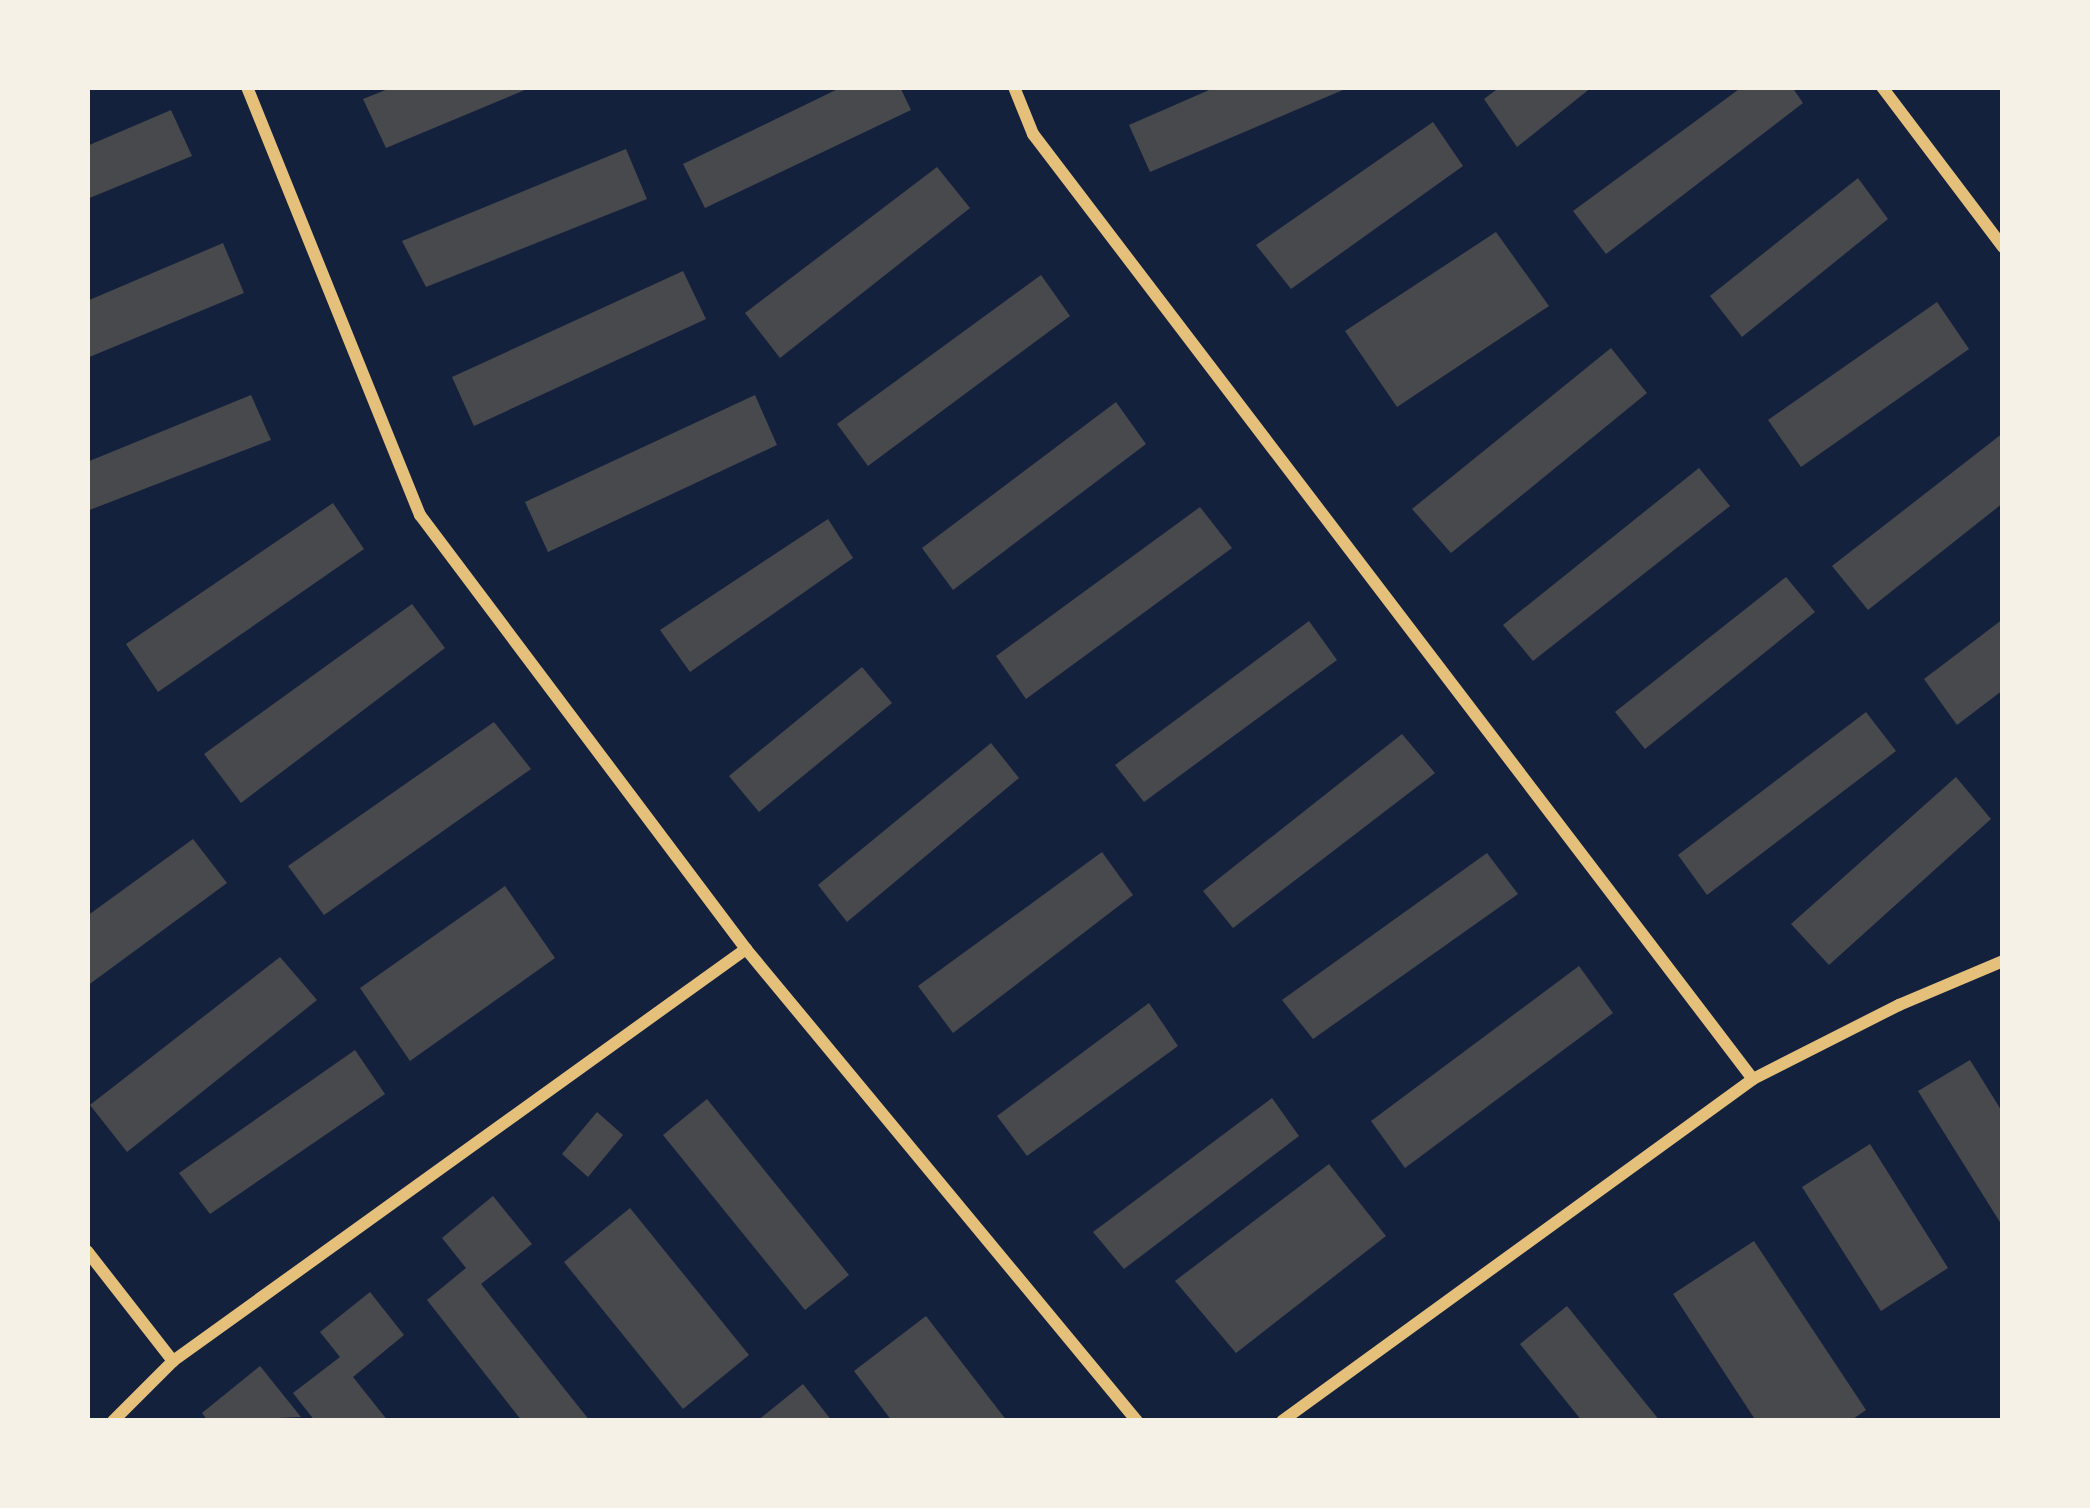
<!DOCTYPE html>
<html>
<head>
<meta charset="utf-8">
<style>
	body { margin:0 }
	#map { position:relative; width:2090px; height:1508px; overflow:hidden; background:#14213d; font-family:"PT Sans Narrow",sans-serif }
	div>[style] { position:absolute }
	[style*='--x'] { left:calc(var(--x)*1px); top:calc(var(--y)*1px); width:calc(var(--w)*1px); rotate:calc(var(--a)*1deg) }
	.building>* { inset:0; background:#48494c }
	.minor>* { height:12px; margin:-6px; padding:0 6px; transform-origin:6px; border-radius:6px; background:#e5c07b }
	span { translate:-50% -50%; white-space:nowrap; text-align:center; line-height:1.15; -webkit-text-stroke:9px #f6f1e7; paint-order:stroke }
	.frame { position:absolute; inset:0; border:90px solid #f6f1e7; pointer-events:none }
</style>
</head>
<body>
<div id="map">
	<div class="building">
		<i style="clip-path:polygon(393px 87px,532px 87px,386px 148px,363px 99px)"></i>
		<i style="clip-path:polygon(842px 87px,900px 87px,911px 110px,705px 208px,683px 164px)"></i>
		<i style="clip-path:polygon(1216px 87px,1350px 87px,1150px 172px,1129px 125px)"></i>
		<i style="clip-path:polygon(1500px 87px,1592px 87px,1517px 147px,1484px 99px)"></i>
		<i style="clip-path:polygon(1742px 87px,1792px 87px,1803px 103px,1606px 254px,1573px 211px)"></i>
		<i style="clip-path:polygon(171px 110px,192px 156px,87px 199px,87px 146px)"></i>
		<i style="clip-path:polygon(1433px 122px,1463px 166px,1291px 289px,1256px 245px)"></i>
		<i style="clip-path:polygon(626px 149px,647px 199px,426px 287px,402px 241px)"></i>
		<i style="clip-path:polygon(937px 167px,970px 208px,780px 358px,745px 313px)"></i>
		<i style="clip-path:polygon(1858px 178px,1888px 219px,1742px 337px,1710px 296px)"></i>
		<i style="clip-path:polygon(1496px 232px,1549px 306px,1397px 407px,1345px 331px)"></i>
		<i style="clip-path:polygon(223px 243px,244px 293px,87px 358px,87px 301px)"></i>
		<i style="clip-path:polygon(683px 271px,706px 319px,474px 426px,452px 377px)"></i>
		<i style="clip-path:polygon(1041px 275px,1070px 316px,868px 466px,837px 424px)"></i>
		<i style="clip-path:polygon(1937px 302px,1969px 349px,1801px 467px,1768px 420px)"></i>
		<i style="clip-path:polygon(1611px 348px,1647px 393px,1451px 553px,1412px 509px)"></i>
		<i style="clip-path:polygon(251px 395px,271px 440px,87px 511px,87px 462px)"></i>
		<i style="clip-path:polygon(755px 395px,777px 445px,548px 552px,525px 502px)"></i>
		<i style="clip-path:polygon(1116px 402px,1146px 444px,953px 590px,922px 548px)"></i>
		<i style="clip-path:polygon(2003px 433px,2003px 503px,1868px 610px,1832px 566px)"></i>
		<i style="clip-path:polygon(1699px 468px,1730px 506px,1533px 661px,1503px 625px)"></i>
		<i style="clip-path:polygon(333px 503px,364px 549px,158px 692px,126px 644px)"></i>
		<i style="clip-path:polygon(1200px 507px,1232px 548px,1026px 699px,996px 656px)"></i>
		<i style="clip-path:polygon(828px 519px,853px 558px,690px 672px,660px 630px)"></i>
		<i style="clip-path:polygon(1786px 577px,1815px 612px,1645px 749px,1615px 712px)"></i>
		<i style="clip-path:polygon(412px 604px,445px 648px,241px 803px,204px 754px)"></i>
		<i style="clip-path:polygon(2003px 619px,2003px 690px,1957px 725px,1924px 679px)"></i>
		<i style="clip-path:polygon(1309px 621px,1337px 660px,1144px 802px,1115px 765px)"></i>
		<i style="clip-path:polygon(862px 667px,892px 703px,759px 812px,729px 776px)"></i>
		<i style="clip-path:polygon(1866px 712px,1896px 751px,1707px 895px,1678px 855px)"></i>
		<i style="clip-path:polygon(494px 722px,531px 769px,324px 915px,288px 866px)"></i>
		<i style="clip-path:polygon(1402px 734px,1435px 773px,1233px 928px,1203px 891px)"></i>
		<i style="clip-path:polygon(991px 743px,1019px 778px,847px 922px,818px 885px)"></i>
		<i style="clip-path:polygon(1956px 777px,1991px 819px,1829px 965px,1791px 924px)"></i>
		<i style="clip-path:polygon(193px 839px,227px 883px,87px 986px,87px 916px)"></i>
		<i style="clip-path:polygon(1102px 852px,1133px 895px,953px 1033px,918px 986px)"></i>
		<i style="clip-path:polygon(1487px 853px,1518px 894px,1313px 1039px,1282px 1000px)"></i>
		<i style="clip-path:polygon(505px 886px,555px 958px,410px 1061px,360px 988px)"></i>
		<i style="clip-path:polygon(280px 957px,317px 1000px,127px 1152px,90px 1105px)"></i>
		<i style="clip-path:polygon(1579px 966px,1613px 1013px,1405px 1168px,1371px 1121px)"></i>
		<i style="clip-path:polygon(1149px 1003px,1178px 1046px,1027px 1156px,997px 1116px)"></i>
		<i style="clip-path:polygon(355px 1050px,385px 1094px,210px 1214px,179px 1173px)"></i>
		<i style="clip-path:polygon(1970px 1060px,2003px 1113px,2003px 1227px,1918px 1091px)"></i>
		<i style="clip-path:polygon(1272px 1098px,1299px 1136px,1124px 1269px,1093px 1232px)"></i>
		<i style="clip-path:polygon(707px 1099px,849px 1275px,805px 1310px,663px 1135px)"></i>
		<i style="clip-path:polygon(597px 1112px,623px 1135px,588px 1177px,562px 1154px)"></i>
		<i style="clip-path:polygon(1870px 1144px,1948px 1268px,1881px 1311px,1802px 1187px)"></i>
		<i style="clip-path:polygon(1329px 1164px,1386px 1236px,1236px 1353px,1175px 1281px)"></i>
		<i style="clip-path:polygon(493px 1196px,532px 1244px,481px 1284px,590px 1421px,522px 1421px,427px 1300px,466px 1268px,442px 1238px)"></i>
		<i style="clip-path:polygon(630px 1208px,749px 1355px,683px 1409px,564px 1262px)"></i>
		<i style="clip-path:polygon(1754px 1241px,1866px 1410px,1850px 1421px,1756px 1421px,1673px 1294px)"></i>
		<i style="clip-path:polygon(370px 1292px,404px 1335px,353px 1377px,388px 1421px,315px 1421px,293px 1393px,340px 1357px,320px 1332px)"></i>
		<i style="clip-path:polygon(1567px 1306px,1660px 1421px,1582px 1421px,1520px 1344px)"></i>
		<i style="clip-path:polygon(926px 1316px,1007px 1421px,892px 1421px,854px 1371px)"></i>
		<i style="clip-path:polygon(260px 1366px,301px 1417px,208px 1421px,202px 1413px)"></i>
		<i style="clip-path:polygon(803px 1384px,832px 1421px,757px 1421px)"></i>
	</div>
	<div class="minor">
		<i style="--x:247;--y:87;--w:462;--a:68"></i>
		<i style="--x:420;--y:515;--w:543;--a:53.09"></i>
		<i style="--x:746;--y:949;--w:613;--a:50.36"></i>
		<i style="--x:1014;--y:87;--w:51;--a:68"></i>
		<i style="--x:1033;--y:134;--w:1188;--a:52.7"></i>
		<i style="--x:1882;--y:87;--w:201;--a:52.9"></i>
		<i style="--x:87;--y:1251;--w:140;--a:52"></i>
		<i style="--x:113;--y:1421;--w:85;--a:-45"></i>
		<i style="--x:173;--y:1361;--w:706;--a:-35.72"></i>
		<i style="--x:1282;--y:1421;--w:582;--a:-35.98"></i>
		<i style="--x:1753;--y:1079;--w:164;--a:-26.9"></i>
		<i style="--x:1899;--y:1005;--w:113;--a:-22.9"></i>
	</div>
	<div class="frame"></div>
</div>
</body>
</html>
